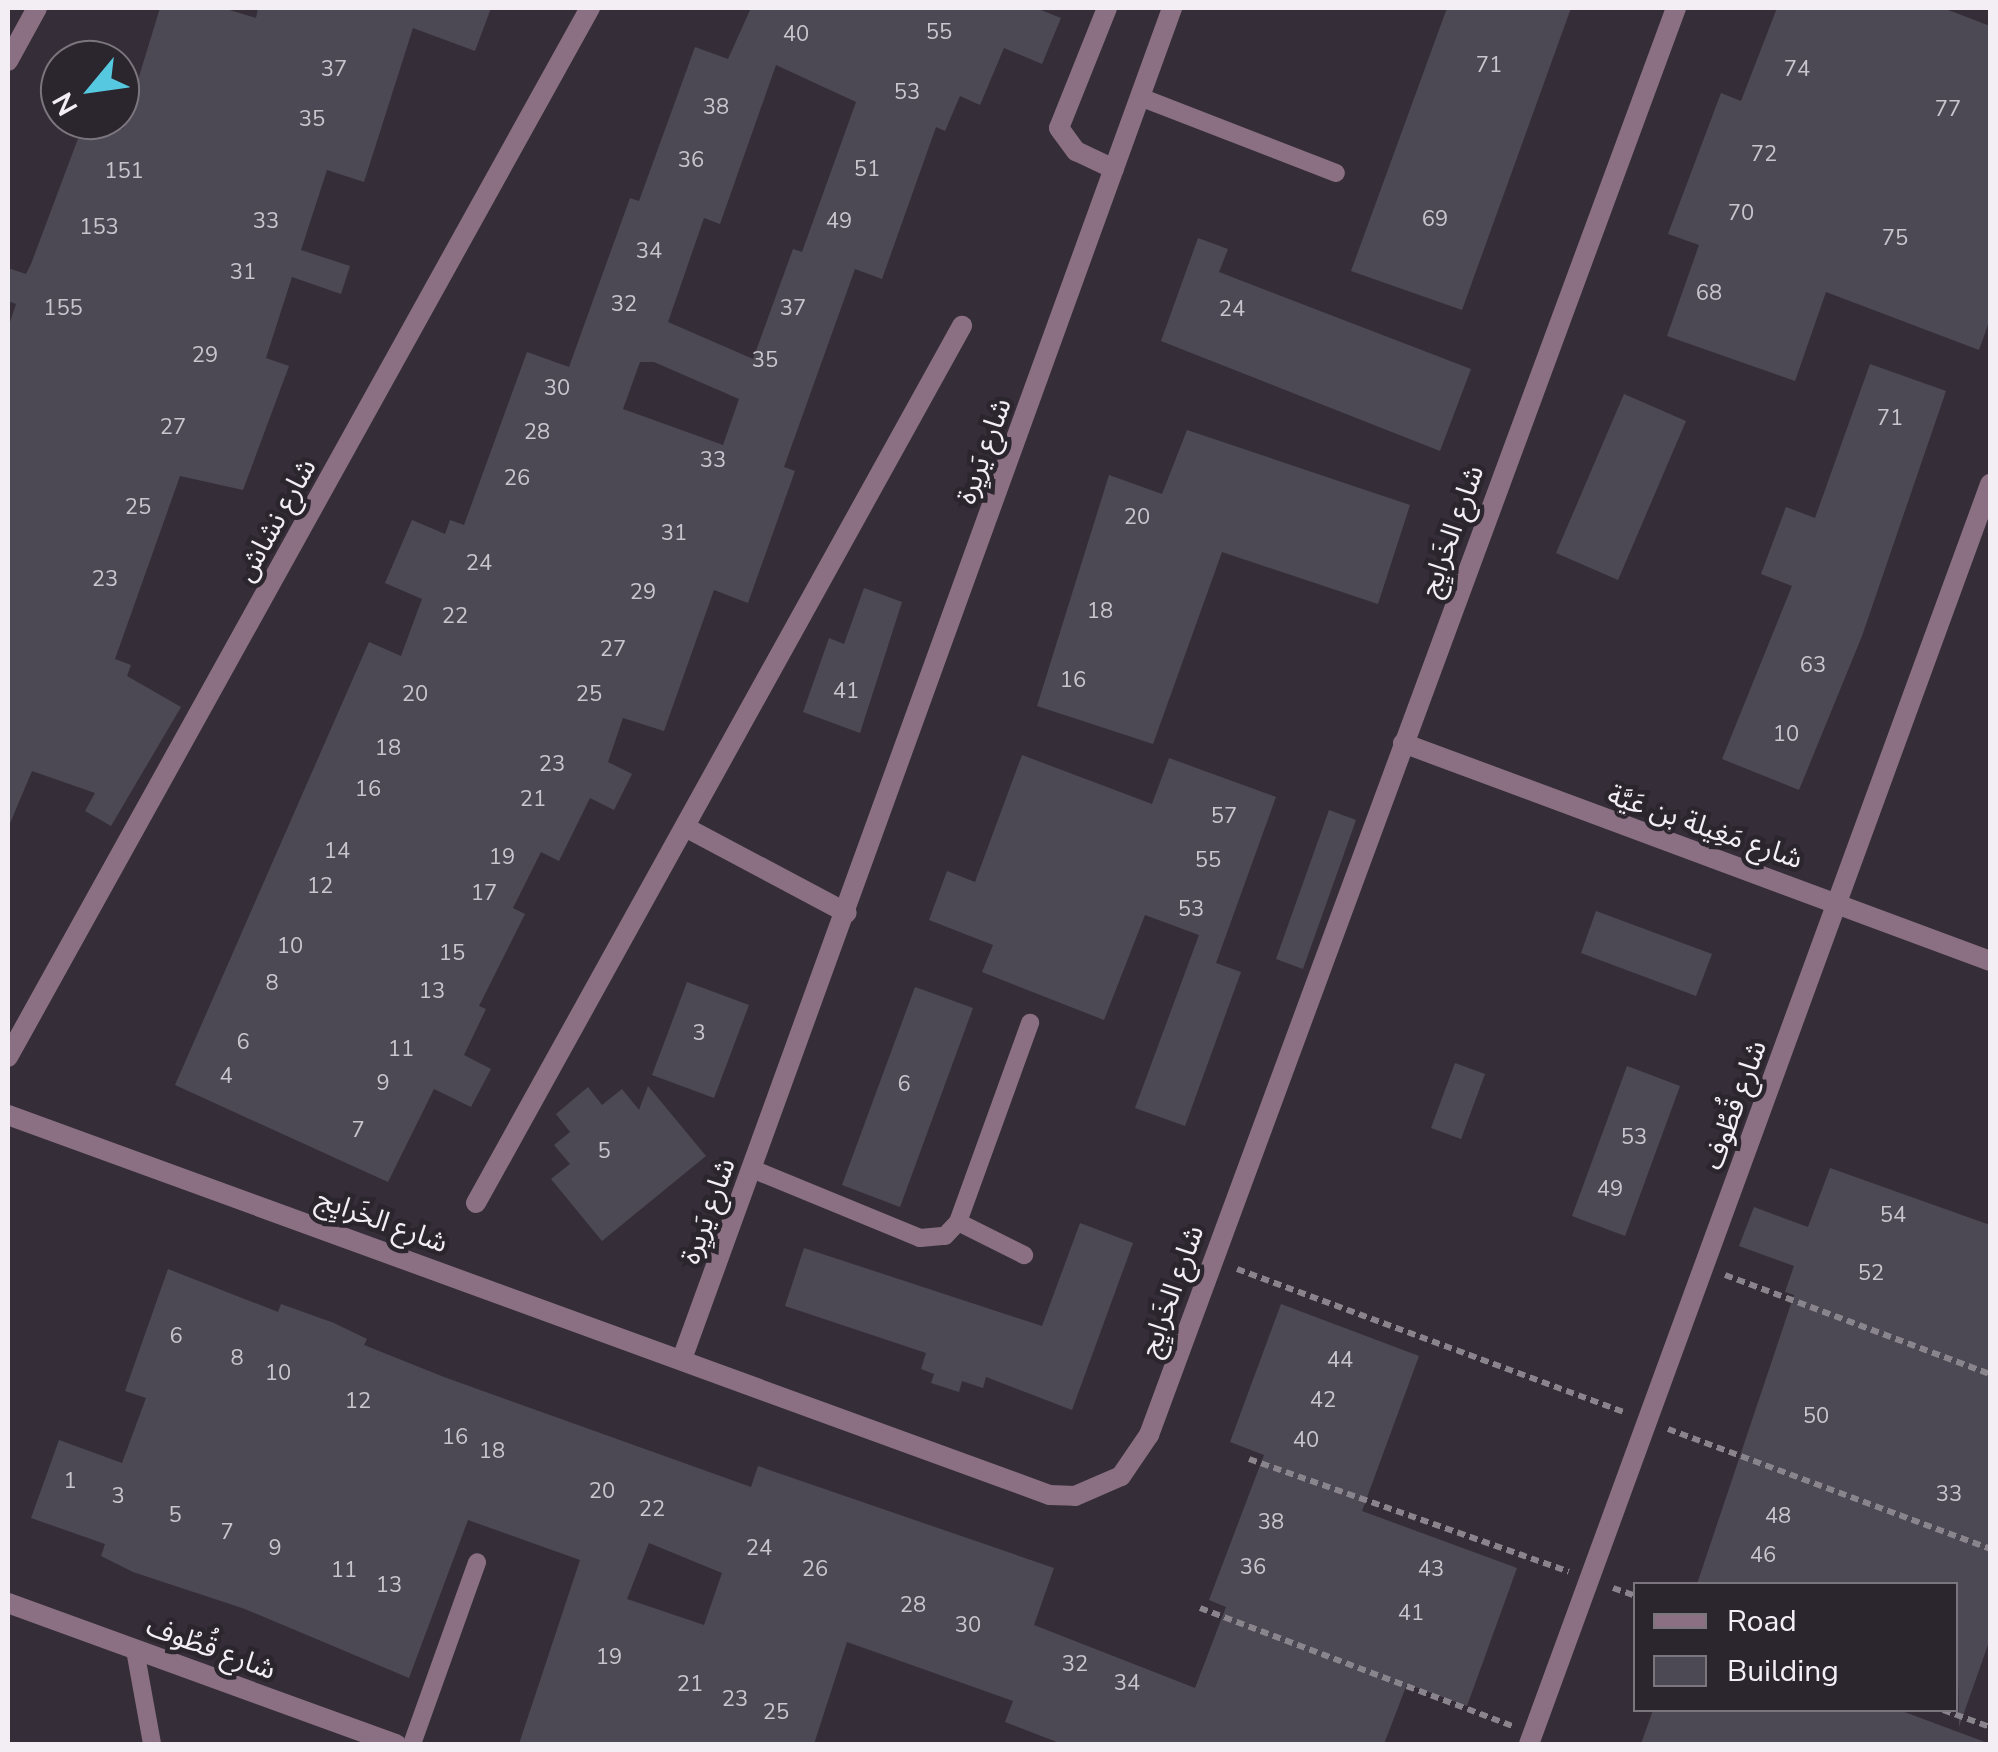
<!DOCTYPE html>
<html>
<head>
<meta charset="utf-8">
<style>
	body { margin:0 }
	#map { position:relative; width:1998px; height:1752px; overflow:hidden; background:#352e38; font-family:"Nunito Sans","Noto Sans Arabic",sans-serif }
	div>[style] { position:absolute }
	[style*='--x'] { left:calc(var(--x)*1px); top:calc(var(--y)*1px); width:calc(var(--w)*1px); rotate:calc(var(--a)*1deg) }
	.building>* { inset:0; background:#4c4955 }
	.path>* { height:6px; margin-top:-3px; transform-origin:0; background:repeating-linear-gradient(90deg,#8a848c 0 8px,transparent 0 13px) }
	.service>* { height:18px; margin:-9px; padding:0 9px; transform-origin:9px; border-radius:9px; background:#8b7083 }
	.minor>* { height:20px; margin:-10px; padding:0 10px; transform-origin:10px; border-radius:10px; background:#8b7083 }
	span { translate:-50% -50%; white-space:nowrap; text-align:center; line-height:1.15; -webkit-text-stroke:9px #2b252e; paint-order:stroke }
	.number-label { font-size:22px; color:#c8c5cc }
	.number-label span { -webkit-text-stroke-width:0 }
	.street-label { font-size:28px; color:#f2eef4 }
	.frame { position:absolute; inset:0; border:10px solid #f2eef4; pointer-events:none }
	.legend { position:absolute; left:1633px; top:1582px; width:325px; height:130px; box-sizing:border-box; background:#2b252e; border:2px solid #7b757d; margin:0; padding:12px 18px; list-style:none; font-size:30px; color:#f2eef4 }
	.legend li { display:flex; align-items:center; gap:20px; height:50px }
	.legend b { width:50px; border:2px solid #7b757d }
	.north { position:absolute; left:40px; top:40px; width:100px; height:100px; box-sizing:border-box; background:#2b252e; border:2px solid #7b757d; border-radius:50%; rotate:241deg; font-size:28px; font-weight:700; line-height:40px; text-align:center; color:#f2eef4 }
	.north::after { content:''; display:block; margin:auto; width:35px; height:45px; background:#56c9e0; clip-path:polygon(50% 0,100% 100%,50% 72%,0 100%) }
</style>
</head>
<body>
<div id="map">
	<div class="building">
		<i style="clip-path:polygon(160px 8px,223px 8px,256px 18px,258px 8px,491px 8px,475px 51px,413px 28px,364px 182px,327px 170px,301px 250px,350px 266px,341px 294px,292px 277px,266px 358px,289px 366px,243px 490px,180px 476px,115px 659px,131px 665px,127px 676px,181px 707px,111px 826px,85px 811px,95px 793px,32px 771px,8px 828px,8px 328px,16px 304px,8px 301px,8px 268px,26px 274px,31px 264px,85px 120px,123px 129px)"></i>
		<i style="clip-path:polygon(evenodd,751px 8px,1036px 8px,1061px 18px,1042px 64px,1004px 48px,980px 105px,960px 96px,945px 131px,936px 127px,882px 279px,855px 269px,784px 467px,795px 471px,748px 603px,714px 590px,664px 731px,623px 718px,608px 762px,632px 774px,614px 810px,590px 798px,559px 861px,541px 852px,513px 908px,525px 914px,479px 1006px,486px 1009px,464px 1055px,491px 1069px,471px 1107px,434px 1089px,388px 1182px,175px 1085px,369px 642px,401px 656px,422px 599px,385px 583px,412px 520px,445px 534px,450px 520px,464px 525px,527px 352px,569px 367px,630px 198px,639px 201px,695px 47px,728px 59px,751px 8px,776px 65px,856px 102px,802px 252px,793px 249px,753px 359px,668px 322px,704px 218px,720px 224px,776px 65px,751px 8px,640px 362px,654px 362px,739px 399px,723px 445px,623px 409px,640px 362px)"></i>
		<i style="clip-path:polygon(1447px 8px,1571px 8px,1462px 310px,1351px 271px)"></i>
		<i style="clip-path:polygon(1777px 8px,1943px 8px,1990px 26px,1990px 319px,1979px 350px,1826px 292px,1795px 381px,1667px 336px,1699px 245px,1668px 234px,1721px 93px,1741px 101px)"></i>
		<i style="clip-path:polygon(1198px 238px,1228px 249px,1219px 272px,1471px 369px,1440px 451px,1161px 341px)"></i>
		<i style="clip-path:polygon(1870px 364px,1946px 391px,1862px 636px,1799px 790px,1722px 759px,1792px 586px,1761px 574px,1786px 507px,1815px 518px)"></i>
		<i style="clip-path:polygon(1624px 394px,1686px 421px,1618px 580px,1556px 553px)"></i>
		<i style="clip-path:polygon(1187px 430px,1410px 505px,1378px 604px,1222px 552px,1153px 744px,1037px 706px,1109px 475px,1162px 494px)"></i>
		<i style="clip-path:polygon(864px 588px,902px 602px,860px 733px,803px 712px,829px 638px,844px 644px)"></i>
		<i style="clip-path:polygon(1022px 755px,1152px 804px,1169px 758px,1276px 797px,1216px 963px,1241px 972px,1185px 1126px,1135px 1108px,1199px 935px,1145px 915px,1104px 1020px,982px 972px,993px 945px,929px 920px,947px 871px,975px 882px)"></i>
		<i style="clip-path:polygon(1329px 810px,1356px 820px,1303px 969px,1276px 959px)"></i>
		<i style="clip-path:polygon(1596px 911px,1712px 954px,1696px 996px,1581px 953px)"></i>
		<i style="clip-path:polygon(687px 982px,749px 1005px,714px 1098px,652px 1075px)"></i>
		<i style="clip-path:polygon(915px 987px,973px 1008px,900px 1207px,842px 1185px)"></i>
		<i style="clip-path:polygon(1455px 1063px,1485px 1074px,1461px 1139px,1431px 1128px)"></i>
		<i style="clip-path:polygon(1627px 1066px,1680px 1086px,1625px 1236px,1572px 1216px)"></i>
		<i style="clip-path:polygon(648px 1086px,706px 1156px,602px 1241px,551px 1179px,570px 1164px,554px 1145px,570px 1132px,556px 1114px,588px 1087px,602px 1105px,622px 1089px,639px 1110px)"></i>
		<i style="clip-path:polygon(1830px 1168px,1990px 1225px,1990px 1639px,1959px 1727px,1956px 1584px,1697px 1584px,1794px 1295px,1785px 1292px,1794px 1266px,1739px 1246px,1754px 1207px,1808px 1227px)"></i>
		<i style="clip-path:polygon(1080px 1223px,1133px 1243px,1072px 1410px,986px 1377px,983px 1388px,962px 1381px,959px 1392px,931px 1383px,934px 1374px,921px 1369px,926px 1353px,785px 1306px,804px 1248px,1042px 1326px)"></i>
		<i style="clip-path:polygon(evenodd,168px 1269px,278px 1312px,281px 1304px,334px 1323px,367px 1339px,364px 1345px,444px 1377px,751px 1487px,758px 1466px,1054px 1568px,1034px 1625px,1195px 1688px,1226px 1607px,1209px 1600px,1264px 1455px,1230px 1442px,1281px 1304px,1419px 1356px,1362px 1511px,1517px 1568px,1467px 1706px,1407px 1684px,1384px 1744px,1062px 1744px,1005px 1722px,1013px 1701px,847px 1642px,814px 1744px,519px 1744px,580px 1560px,468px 1520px,409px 1678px,245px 1609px,133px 1572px,101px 1556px,105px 1544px,31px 1518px,59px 1440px,122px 1463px,146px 1398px,125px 1391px,168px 1269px,649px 1543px,722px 1573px,704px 1625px,627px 1599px,649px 1543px)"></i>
		<i style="clip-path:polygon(1653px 1710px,1899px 1710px,1985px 1742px,1641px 1744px)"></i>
	</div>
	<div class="path">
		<i style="--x:1237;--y:1269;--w:413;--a:20.3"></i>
		<i style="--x:1725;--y:1275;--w:283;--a:20.5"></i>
		<i style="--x:1668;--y:1429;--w:344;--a:20.4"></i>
		<i style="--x:1249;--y:1459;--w:339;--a:19.4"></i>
		<i style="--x:1613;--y:1588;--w:24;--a:19"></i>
		<i style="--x:1200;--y:1608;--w:334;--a:20.7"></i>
		<i style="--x:1943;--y:1710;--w:50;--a:19.9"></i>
	</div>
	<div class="service">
		<i style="--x:1140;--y:97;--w:210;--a:21.2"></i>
		<i style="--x:752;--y:1169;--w:182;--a:22.3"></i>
		<i style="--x:920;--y:1238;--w:25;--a:-5"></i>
		<i style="--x:945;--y:1236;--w:19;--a:-47"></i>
		<i style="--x:958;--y:1222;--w:212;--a:-70.1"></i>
		<i style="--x:958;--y:1222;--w:74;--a:26.6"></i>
		<i style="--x:135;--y:1650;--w:96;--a:79.7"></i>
		<i style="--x:412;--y:1744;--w:193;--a:-70.3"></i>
	</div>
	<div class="minor">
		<i style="--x:1107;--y:8;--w:129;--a:111.8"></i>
		<i style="--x:1059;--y:128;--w:29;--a:54"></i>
		<i style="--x:1076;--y:151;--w:42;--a:25.3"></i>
		<i style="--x:8;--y:61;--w:60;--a:-61.3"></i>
		<i style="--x:1403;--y:743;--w:626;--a:20.37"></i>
		<i style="--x:685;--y:827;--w:183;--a:28"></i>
		<i style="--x:8;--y:1057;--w:1200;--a:-60.98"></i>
		<i style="--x:8;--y:1115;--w:1109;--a:20.04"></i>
		<i style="--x:1050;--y:1495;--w:25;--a:2"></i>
		<i style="--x:1075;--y:1496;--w:50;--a:-23.5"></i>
		<i style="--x:1121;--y:1476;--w:50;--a:-55.7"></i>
		<i style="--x:1149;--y:1435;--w:1521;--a:-69.73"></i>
		<i style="--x:476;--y:1203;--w:1003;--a:-61.01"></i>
		<i style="--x:682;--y:1359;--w:1437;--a:-70.06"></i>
		<i style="--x:8;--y:1603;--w:413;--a:20"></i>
		<i style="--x:1529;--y:1744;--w:1342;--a:-69.9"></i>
	</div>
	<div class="number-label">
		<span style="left:939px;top:33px">55</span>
		<span style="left:796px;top:35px">40</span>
		<span style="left:1489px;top:66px">71</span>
		<span style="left:334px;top:70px">37</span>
		<span style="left:1797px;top:70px">74</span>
		<span style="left:907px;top:93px">53</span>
		<span style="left:716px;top:108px">38</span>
		<span style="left:1948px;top:110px">77</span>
		<span style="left:312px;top:120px">35</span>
		<span style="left:1764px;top:155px">72</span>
		<span style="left:691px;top:161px">36</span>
		<span style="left:867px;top:170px">51</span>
		<span style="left:124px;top:172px">151</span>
		<span style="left:1741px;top:214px">70</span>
		<span style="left:1435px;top:220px">69</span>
		<span style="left:266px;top:222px">33</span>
		<span style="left:839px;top:222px">49</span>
		<span style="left:99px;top:228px">153</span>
		<span style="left:1895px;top:239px">75</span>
		<span style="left:649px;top:252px">34</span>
		<span style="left:243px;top:273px">31</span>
		<span style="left:1709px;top:294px">68</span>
		<span style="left:624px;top:305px">32</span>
		<span style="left:63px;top:309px">155</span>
		<span style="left:793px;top:309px">37</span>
		<span style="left:1232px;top:310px">24</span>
		<span style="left:205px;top:356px">29</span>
		<span style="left:765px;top:361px">35</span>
		<span style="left:557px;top:389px">30</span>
		<span style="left:1890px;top:419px">71</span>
		<span style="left:173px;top:428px">27</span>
		<span style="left:537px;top:433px">28</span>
		<span style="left:713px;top:461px">33</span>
		<span style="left:517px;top:479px">26</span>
		<span style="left:138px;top:508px">25</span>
		<span style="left:1137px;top:518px">20</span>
		<span style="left:674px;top:534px">31</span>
		<span style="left:479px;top:564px">24</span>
		<span style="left:105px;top:580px">23</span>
		<span style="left:643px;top:593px">29</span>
		<span style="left:1100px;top:612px">18</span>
		<span style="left:455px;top:617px">22</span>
		<span style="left:613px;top:650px">27</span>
		<span style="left:1813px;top:666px">63</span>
		<span style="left:1073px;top:681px">16</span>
		<span style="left:846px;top:692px">41</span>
		<span style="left:415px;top:695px">20</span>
		<span style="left:589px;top:695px">25</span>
		<span style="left:1786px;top:735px">10</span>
		<span style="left:388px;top:749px">18</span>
		<span style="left:552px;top:765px">23</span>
		<span style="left:368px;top:790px">16</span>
		<span style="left:533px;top:800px">21</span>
		<span style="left:1224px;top:817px">57</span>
		<span style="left:337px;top:852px">14</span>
		<span style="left:502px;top:858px">19</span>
		<span style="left:1208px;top:861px">55</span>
		<span style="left:320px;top:887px">12</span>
		<span style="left:484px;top:894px">17</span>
		<span style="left:1191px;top:910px">53</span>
		<span style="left:290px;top:947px">10</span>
		<span style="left:452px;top:954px">15</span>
		<span style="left:272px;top:984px">8</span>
		<span style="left:432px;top:992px">13</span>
		<span style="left:699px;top:1034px">3</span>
		<span style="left:243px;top:1043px">6</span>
		<span style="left:401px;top:1050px">11</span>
		<span style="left:226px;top:1077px">4</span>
		<span style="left:383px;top:1084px">9</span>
		<span style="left:904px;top:1085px">6</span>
		<span style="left:358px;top:1131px">7</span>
		<span style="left:1634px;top:1138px">53</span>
		<span style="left:604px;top:1152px">5</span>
		<span style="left:1610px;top:1190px">49</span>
		<span style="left:1893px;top:1216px">54</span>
		<span style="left:1871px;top:1274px">52</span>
		<span style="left:176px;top:1337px">6</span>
		<span style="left:237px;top:1359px">8</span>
		<span style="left:1340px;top:1361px">44</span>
		<span style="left:278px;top:1374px">10</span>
		<span style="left:1323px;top:1401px">42</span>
		<span style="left:358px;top:1402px">12</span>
		<span style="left:1816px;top:1417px">50</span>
		<span style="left:455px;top:1438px">16</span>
		<span style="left:1306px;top:1441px">40</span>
		<span style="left:492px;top:1452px">18</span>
		<span style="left:70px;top:1482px">1</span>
		<span style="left:602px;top:1492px">20</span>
		<span style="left:1949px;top:1495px">33</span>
		<span style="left:118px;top:1497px">3</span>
		<span style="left:652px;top:1510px">22</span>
		<span style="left:175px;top:1516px">5</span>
		<span style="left:1778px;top:1517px">48</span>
		<span style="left:1271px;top:1523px">38</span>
		<span style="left:227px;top:1533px">7</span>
		<span style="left:275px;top:1549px">9</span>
		<span style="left:759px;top:1549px">24</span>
		<span style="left:1763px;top:1556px">46</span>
		<span style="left:1253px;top:1568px">36</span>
		<span style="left:815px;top:1570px">26</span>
		<span style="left:1431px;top:1570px">43</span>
		<span style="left:344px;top:1571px">11</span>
		<span style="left:389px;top:1586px">13</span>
		<span style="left:913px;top:1606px">28</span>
		<span style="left:1411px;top:1614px">41</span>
		<span style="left:968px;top:1626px">30</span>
		<span style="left:609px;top:1658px">19</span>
		<span style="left:1075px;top:1665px">32</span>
		<span style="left:1127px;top:1684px">34</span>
		<span style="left:690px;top:1685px">21</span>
		<span style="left:735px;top:1700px">23</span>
		<span style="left:776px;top:1713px">25</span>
	</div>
	<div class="street-label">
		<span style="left:984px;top:451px;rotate:-70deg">شارع يَريِرة</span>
		<span style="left:276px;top:520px;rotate:-61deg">شارع نشاش</span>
		<span style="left:1452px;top:531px;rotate:-70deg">شارع الخَرايِج</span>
		<span style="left:1705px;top:827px;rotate:19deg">شارع مَغِيلة بن عَيَّة</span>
		<span style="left:1735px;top:1105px;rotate:-70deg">شارع قُطُوف</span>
		<span style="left:708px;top:1211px;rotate:-70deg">شارع يَريِرة</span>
		<span style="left:382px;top:1221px;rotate:20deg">شارع الخَرايِج</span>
		<span style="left:1172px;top:1291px;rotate:-70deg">شارع الخَرايِج</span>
		<span style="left:211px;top:1648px;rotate:20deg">شارع قُطُوف</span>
	</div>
	<div class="frame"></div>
	<ul class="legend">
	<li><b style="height:12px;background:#8b7083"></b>Road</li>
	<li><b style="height:28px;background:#4c4955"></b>Building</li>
	</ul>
	<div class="north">N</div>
</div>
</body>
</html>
